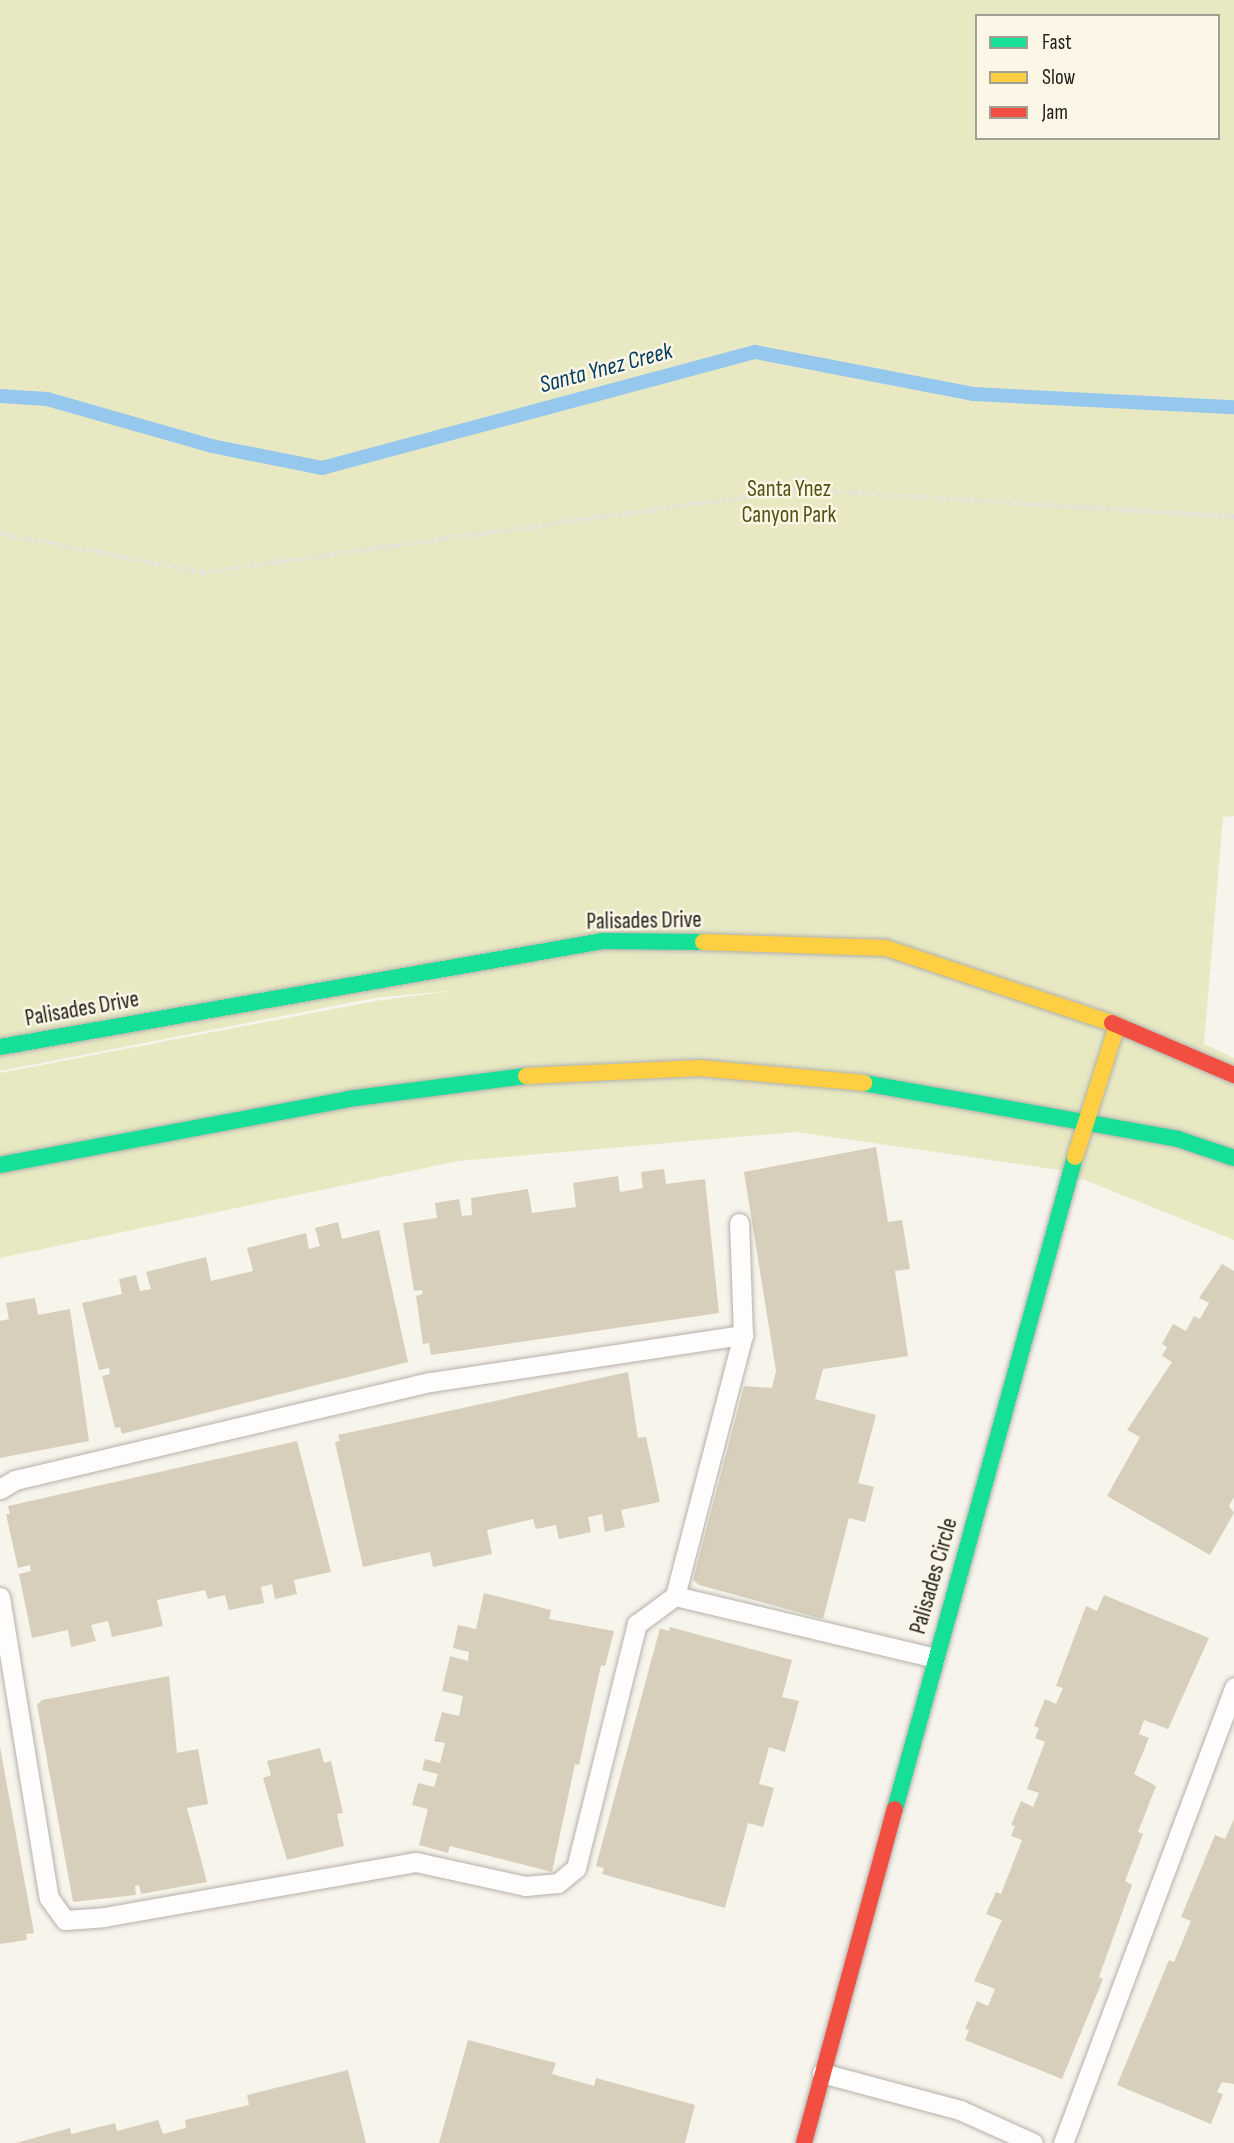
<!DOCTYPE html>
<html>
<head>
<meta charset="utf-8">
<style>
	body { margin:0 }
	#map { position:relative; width:1234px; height:2143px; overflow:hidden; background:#f7f4ec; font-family:"Sofia Sans Condensed",sans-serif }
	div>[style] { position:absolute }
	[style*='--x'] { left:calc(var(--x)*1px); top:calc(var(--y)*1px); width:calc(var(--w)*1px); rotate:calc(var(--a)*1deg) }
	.green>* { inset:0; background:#e8e9c3 }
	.stream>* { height:14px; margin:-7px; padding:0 7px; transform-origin:7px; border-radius:7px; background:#96c7ed }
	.building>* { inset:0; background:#d7cfbb }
	.path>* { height:4.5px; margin-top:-2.25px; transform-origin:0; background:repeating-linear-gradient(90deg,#e2e1de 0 3.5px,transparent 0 7px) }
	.roads { filter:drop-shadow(0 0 2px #b3b1ab) drop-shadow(0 0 2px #b3b1ab) }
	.lane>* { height:19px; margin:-9.5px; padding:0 9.5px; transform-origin:9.5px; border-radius:9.5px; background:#fefdfc }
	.fast>* { height:16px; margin:-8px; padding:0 8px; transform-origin:8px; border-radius:8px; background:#16e098 }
	.slow>* { height:16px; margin:-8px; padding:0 8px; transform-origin:8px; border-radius:8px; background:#ffcf43 }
	.jam>* { height:16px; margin:-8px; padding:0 8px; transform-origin:8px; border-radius:8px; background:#f24e42 }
	span { translate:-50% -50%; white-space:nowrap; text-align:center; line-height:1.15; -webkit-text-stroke:5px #fcf6e7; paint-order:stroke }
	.park-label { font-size:23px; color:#515313 }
	.street-label { font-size:23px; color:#1f1d17 }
	.water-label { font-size:24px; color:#043e63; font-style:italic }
	.legend { position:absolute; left:975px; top:14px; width:245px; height:126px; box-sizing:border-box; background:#fcf6e7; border:2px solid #a49f94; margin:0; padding:9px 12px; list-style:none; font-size:21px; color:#1f1d17 }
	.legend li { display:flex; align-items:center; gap:14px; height:35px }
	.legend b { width:35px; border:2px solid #a49f94 }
</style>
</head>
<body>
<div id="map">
	<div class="green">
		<i style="clip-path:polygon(evenodd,0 0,1234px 0,1234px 816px,1223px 817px,1204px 1044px,1234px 1058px,1234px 1240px,1060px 1170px,797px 1132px,458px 1161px,0 1258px,0 1073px,375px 1001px,458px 990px,375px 998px,0 1071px,0 0,977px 16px,1218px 16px,1218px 138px,977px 138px,977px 16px)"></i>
	</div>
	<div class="stream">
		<i style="--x:0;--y:396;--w:47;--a:3.7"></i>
		<i style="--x:47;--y:399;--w:172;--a:15.9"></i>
		<i style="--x:212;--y:446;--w:112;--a:11.3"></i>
		<i style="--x:322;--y:468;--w:448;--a:-15"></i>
		<i style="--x:755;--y:352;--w:222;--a:10.9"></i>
		<i style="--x:973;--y:394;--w:261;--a:2.9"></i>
	</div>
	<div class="building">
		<i style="clip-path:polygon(876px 1147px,888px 1222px,902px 1220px,910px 1269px,895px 1271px,908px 1356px,823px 1369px,815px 1399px,876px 1415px,858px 1483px,874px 1487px,865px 1522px,849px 1518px,823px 1619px,699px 1585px,693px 1580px,744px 1386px,772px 1388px,776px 1371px,744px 1172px)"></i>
		<i style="clip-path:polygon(664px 1169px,666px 1184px,705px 1179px,719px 1313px,431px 1355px,429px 1343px,423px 1344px,416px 1296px,423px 1294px,422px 1290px,414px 1291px,403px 1223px,437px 1218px,435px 1203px,459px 1199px,462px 1216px,472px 1215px,471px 1198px,528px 1189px,532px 1213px,576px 1207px,573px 1183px,618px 1176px,620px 1192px,643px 1188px,641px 1172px)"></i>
		<i style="clip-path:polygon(338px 1222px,342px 1239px,379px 1230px,408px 1362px,122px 1434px,120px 1427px,115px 1428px,102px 1376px,110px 1374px,109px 1368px,99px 1370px,82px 1303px,122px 1294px,119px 1279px,136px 1275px,140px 1291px,151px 1289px,146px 1272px,206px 1257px,211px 1281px,253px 1271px,247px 1248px,306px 1233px,309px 1249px,320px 1246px,315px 1228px)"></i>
		<i style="clip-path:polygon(1222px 1264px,1234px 1271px,1234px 1497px,1229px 1506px,1234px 1513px,1210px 1555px,1107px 1496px,1140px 1437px,1127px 1430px,1172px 1362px,1162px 1356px,1167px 1347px,1162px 1344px,1173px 1324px,1186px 1331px,1194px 1316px,1200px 1319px,1209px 1303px,1199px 1298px)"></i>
		<i style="clip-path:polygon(35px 1298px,38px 1315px,70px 1309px,89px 1441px,0 1458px,0 1321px,9px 1319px,6px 1303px)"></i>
		<i style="clip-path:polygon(628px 1372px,638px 1438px,646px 1437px,660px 1502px,621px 1510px,625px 1527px,605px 1532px,602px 1514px,588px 1517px,591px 1532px,559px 1539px,556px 1525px,536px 1529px,533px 1519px,487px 1530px,492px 1554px,433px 1567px,430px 1552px,363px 1567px,335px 1442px,340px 1441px,338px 1435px)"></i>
		<i style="clip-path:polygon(297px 1441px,331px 1572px,294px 1580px,297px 1594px,275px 1599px,272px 1584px,261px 1587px,264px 1603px,229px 1610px,225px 1595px,208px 1599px,205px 1590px,157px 1600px,163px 1626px,112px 1637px,108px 1621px,91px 1625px,96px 1641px,71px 1647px,68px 1630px,32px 1638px,19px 1574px,31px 1571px,30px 1565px,18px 1568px,6px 1514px,10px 1514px,8px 1506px)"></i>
		<i style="clip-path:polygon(484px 1593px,551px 1610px,549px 1619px,614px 1631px,605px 1666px,601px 1665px,579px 1765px,575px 1764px,552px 1872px,450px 1846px,448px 1853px,419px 1845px,428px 1809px,412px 1805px,418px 1783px,434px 1787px,438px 1774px,422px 1770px,425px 1759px,440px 1763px,445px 1743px,434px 1741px,442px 1712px,459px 1716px,463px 1696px,442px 1691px,450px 1656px,468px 1661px,469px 1652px,453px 1648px,458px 1625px,476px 1629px)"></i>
		<i style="clip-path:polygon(1104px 1595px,1209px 1638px,1168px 1729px,1144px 1720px,1139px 1734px,1149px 1738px,1134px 1774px,1156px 1786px,1138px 1832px,1143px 1834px,1125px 1881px,1132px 1885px,1099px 1977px,1103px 1979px,1062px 2079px,965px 2040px,969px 2030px,965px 2029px,977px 2001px,988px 2006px,995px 1989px,974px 1981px,1002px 1920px,986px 1914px,996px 1892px,1001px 1894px,1022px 1840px,1011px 1836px,1015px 1826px,1011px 1825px,1021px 1801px,1033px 1807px,1039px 1793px,1027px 1789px,1045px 1742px,1035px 1738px,1039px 1728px,1034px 1726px,1045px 1699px,1056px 1704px,1063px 1688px,1056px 1686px,1086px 1606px,1097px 1611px)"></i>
		<i style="clip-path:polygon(670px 1627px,792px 1660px,782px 1697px,799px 1701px,785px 1752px,769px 1747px,759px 1784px,774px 1788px,763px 1827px,748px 1823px,725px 1908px,602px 1874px,604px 1868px,596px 1866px,660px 1628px,669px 1631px)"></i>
		<i style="clip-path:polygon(169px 1676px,177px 1753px,198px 1749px,208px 1804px,187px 1808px,207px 1882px,141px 1894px,139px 1885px,135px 1886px,136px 1895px,73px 1902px,37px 1705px,42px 1700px)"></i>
		<i style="clip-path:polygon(0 1747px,34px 1933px,26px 1934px,27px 1940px,0 1944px)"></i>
		<i style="clip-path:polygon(320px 1748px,324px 1763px,331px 1761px,343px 1813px,337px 1814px,344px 1846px,287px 1860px,263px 1778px,271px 1775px,267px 1761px)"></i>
		<i style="clip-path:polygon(1234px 1819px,1234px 2084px,1222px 2082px,1217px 2092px,1223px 2094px,1211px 2124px,1117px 2085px,1169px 1960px,1174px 1962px,1191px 1921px,1181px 1917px,1215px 1835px,1225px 1839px)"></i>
		<i style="clip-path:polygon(468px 2040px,556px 2063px,552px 2074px,594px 2086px,596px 2078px,695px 2105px,685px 2143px,439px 2143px)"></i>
		<i style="clip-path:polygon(348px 2070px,366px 2143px,16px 2143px,70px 2128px,71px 2134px,115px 2123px,117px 2131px,158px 2120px,163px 2134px,186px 2128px,185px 2120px,249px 2105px,247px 2095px)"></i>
	</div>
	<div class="path">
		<i style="--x:0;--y:533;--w:206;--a:10.9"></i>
		<i style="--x:202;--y:572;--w:603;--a:-7.92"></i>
		<i style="--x:799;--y:489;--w:436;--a:3.6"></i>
	</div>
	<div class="roads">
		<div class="lane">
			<i style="--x:0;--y:1489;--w:17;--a:-31"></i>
			<i style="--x:15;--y:1480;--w:427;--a:-13.3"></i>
			<i style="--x:431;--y:1382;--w:316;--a:-8.6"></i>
			<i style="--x:675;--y:1596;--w:267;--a:13.4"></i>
			<i style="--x:0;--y:1597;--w:305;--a:80.8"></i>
			<i style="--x:49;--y:1898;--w:27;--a:54"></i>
			<i style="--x:65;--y:1920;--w:39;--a:-4"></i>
			<i style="--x:104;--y:1917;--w:317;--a:-10"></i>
			<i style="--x:416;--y:1862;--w:112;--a:12.4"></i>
			<i style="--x:525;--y:1886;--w:33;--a:-5"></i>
			<i style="--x:558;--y:1883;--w:23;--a:-40"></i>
			<i style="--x:576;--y:1868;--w:252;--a:-76"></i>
			<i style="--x:637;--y:1624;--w:47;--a:-36.4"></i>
			<i style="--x:675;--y:1596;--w:270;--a:-75.4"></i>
			<i style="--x:743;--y:1335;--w:112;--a:-92"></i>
			<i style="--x:822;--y:2073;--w:143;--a:15"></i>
			<i style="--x:960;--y:2110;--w:80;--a:24.3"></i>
			<i style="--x:1063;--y:2143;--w:487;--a:-69.4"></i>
		</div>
		<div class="fast">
			<i style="--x:0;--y:1047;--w:612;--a:-9.97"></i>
			<i style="--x:603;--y:941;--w:100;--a:0.6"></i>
			<i style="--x:864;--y:1083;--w:319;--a:10.1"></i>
			<i style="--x:1178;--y:1139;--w:59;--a:18.7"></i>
			<i style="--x:0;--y:1165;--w:354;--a:-10.7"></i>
			<i style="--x:348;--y:1099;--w:179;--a:-7.4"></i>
			<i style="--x:895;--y:1809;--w:676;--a:-74.57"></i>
		</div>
		<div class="slow">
			<i style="--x:703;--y:942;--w:183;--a:1.9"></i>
			<i style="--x:886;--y:948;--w:238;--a:18.4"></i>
			<i style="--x:526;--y:1076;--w:174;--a:-2.6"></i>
			<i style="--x:700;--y:1068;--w:165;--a:5.2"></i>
			<i style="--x:1075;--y:1157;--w:139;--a:-72.3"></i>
		</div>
		<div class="jam">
			<i style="--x:1112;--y:1023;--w:133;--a:23.1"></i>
			<i style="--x:804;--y:2143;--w:346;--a:-74.8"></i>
		</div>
	</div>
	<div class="park-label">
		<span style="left:789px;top:502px">Santa Ynez<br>Canyon Park</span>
	</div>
	<div class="street-label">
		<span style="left:644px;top:921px;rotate:-1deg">Palisades Drive</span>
		<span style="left:82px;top:1009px;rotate:-10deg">Palisades Drive</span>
		<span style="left:934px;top:1576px;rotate:-74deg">Palisades Circle</span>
	</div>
	<div class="water-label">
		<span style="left:606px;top:368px;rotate:-15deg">Santa Ynez Creek</span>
	</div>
	<ul class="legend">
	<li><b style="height:9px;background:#16e098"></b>Fast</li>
	<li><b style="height:9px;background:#ffcf43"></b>Slow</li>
	<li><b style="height:9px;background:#f24e42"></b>Jam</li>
	</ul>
</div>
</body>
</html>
